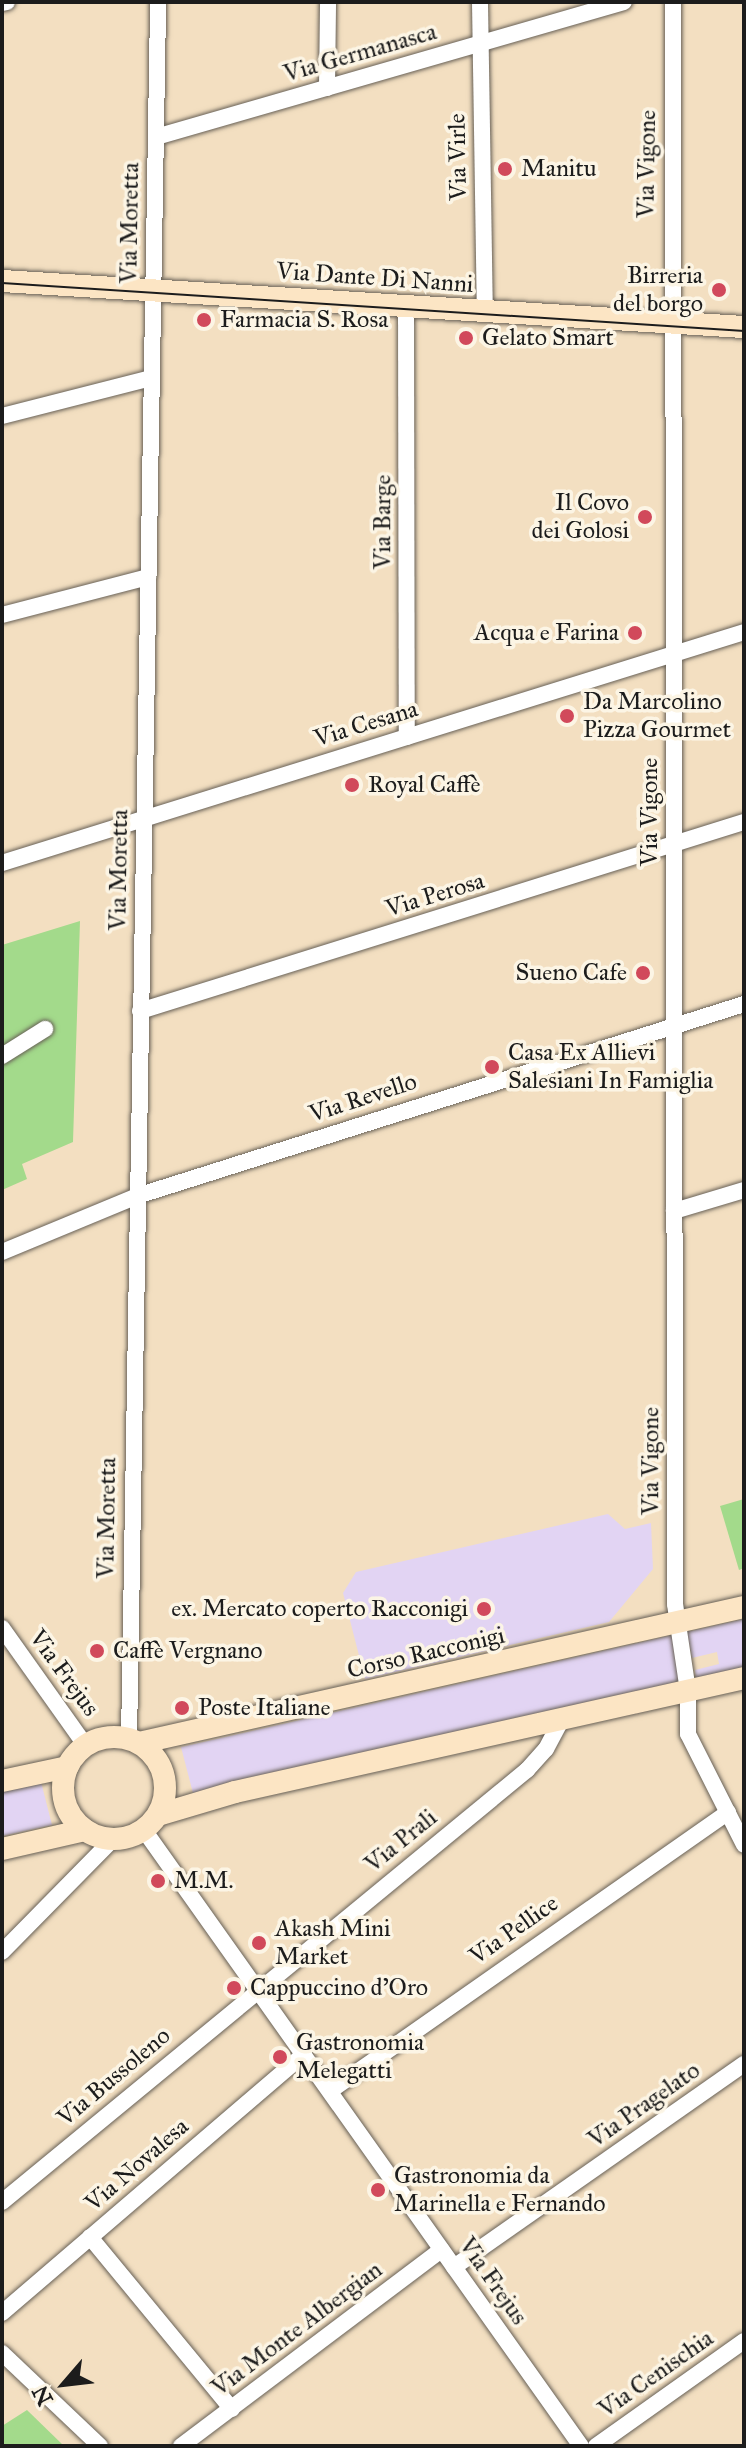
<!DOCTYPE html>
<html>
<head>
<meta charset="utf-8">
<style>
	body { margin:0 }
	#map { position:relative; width:746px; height:2448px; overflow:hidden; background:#f3dfc1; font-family:"IM FELL Great Primer",serif }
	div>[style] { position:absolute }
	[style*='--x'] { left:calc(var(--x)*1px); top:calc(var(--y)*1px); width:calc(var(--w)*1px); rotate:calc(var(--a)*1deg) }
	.built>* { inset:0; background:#e2d4f3 }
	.green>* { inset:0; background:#a3da8b }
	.roads { filter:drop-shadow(0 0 2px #676056) drop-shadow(0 0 2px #676056) }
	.street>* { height:16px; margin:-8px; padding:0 8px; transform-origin:8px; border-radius:8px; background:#fff }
	.secondary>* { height:22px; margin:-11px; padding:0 11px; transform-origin:11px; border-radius:11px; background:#fce5c4 }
	.secondary>.ring { margin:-11px; padding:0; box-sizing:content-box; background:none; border:22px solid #fce5c4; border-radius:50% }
	.tram>* { height:2px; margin:-1px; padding:0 1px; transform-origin:1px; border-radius:1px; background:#1c1c1c }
	.dots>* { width:22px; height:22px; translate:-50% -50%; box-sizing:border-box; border:4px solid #fcf5e5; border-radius:50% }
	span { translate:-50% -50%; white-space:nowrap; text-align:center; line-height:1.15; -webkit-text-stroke:7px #fcf5e5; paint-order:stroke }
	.street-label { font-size:24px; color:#1c1c1c }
	.poi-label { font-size:24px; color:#1c1c1c }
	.left { translate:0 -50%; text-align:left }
	.right { translate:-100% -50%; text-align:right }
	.frame { position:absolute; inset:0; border:4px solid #1c1c1c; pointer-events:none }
	.north { position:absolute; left:24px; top:2344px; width:80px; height:80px; -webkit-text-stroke:6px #fcf5e5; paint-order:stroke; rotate:242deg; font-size:22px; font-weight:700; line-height:32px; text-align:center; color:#1c1c1c }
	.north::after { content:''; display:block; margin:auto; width:28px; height:36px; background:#1c1c1c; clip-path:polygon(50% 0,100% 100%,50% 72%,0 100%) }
</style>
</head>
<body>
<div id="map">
	<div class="built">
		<i style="clip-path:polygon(608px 1514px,625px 1529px,651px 1523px,653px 1569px,609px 1622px,365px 1679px,343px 1593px,356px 1572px)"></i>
		<i style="clip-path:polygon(744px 1619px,744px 1670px,696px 1681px,695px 1670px,719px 1664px,717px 1652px,692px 1658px,687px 1632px)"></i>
		<i style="clip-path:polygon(673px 1635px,681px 1686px,194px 1797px,181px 1747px)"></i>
		<i style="clip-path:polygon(40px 1778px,52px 1825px,2px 1836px,2px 1787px)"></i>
	</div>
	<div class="green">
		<i style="clip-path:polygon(80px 921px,73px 1142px,22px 1164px,27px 1179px,2px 1190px,2px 945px)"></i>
		<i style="clip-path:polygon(744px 1499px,744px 1568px,739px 1570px,720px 1506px)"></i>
		<i style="clip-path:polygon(27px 2410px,64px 2446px,2px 2446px,2px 2426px)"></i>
	</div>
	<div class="roads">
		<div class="street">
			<i style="--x:480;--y:2;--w:308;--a:89.1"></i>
			<i style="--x:673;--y:2;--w:1602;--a:89.93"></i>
			<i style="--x:675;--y:1604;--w:88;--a:81.5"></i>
			<i style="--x:688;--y:1691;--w:43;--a:90"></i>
			<i style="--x:688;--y:1734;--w:124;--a:63.2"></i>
			<i style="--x:2;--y:3;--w:5;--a:-11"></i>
			<i style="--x:327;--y:88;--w:86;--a:-89.3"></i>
			<i style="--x:156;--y:137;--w:487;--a:-16.1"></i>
			<i style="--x:406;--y:306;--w:431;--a:89.9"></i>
			<i style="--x:2;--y:416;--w:154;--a:-14.3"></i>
			<i style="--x:2;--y:615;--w:151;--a:-14.6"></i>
			<i style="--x:2;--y:863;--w:777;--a:-17.29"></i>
			<i style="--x:140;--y:1011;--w:633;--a:-17.38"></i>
			<i style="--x:2;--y:1056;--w:51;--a:-32.1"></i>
			<i style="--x:674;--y:1211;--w:73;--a:-16.7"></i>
			<i style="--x:2;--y:1252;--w:146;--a:-22.5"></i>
			<i style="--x:137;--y:1196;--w:637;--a:-17.55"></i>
			<i style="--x:2;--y:1628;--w:145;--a:54.6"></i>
			<i style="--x:129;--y:1740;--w:1738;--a:-89.04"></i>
			<i style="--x:144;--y:1830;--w:755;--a:54.65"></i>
			<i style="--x:2;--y:1952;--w:157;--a:-45.5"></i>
			<i style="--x:330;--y:2091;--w:486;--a:-35"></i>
			<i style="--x:2;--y:2202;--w:680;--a:-39.45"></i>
			<i style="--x:527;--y:1770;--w:28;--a:-48"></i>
			<i style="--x:546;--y:1749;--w:34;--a:-62"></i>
			<i style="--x:90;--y:2237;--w:223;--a:50.5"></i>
			<i style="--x:454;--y:2267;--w:354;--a:-35"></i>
			<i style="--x:2;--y:2313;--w:398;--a:-40.6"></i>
			<i style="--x:2;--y:2353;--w:135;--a:43.5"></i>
			<i style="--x:181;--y:2446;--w:326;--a:-37"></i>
			<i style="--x:596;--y:2446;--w:181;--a:-35.4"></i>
		</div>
		<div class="secondary">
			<i style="--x:2;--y:281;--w:743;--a:3.55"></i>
			<i class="ring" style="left:63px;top:1737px;width:80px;height:80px"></i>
			<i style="--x:139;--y:1743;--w:620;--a:-12.67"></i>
			<i style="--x:2;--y:1781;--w:67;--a:-12"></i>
			<i style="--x:158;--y:1815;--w:80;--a:-16.6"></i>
			<i style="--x:235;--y:1792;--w:522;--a:-12.62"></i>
			<i style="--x:2;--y:1849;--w:85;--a:-12.9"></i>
		</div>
	</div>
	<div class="tram">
		<i style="--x:2;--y:283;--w:744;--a:3.7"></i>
	</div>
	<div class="dots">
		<i style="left:505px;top:169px;background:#d1495b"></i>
		<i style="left:719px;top:290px;background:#d1495b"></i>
		<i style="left:204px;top:320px;background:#d1495b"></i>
		<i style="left:466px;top:338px;background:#d1495b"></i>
		<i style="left:645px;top:517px;background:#d1495b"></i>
		<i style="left:635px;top:633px;background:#d1495b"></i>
		<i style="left:567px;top:716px;background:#d1495b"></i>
		<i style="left:352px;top:785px;background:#d1495b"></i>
		<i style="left:643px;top:973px;background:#d1495b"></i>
		<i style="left:492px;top:1067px;background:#d1495b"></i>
		<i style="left:484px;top:1609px;background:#d1495b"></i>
		<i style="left:97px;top:1651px;background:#d1495b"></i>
		<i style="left:182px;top:1708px;background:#d1495b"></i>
		<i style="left:158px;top:1881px;background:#d1495b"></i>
		<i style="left:259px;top:1943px;background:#d1495b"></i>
		<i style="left:234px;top:1988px;background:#d1495b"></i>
		<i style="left:280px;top:2057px;background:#d1495b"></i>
		<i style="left:378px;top:2190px;background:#d1495b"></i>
	</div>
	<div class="street-label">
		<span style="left:360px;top:53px;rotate:-16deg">Via Germanasca</span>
		<span style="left:458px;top:157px;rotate:-91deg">Via Virle</span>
		<span style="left:647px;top:164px;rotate:-89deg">Via Vigone</span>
		<span style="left:130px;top:223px;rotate:-89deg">Via Moretta</span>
		<span style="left:375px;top:278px;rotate:4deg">Via Dante Di Nanni</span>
		<span style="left:383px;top:522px;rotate:-90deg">Via Barge</span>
		<span style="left:366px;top:724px;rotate:-17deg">Via Cesana</span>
		<span style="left:650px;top:812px;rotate:-90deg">Via Vigone</span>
		<span style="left:119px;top:870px;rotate:-89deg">Via Moretta</span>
		<span style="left:435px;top:895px;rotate:-17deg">Via Perosa</span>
		<span style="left:363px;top:1098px;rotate:-18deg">Via Revello</span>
		<span style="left:651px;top:1461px;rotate:-90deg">Via Vigone</span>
		<span style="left:107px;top:1518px;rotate:-89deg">Via Moretta</span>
		<span style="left:426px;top:1653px;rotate:-13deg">Corso Racconigi</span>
		<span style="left:64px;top:1673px;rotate:54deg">Via Frejus</span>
		<span style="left:401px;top:1841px;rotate:-39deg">Via Prali</span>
		<span style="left:514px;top:1930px;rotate:-35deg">Via Pellice</span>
		<span style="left:114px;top:2077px;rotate:-40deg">Via Bussoleno</span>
		<span style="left:644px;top:2105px;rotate:-35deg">Via Pragelato</span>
		<span style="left:137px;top:2165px;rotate:-41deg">Via Novalesa</span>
		<span style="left:493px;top:2281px;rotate:55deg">Via Frejus</span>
		<span style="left:297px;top:2329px;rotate:-37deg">Via Monte Albergian</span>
		<span style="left:656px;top:2374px;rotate:-35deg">Via Cenischia</span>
	</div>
	<div class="poi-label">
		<span class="left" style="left:521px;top:169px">Manitu</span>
		<span class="right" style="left:703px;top:290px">Birreria<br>del borgo</span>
		<span class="left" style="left:220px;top:320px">Farmacia S. Rosa</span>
		<span class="left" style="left:482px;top:338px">Gelato Smart</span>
		<span class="right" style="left:629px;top:517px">Il Covo<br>dei Golosi</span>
		<span class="right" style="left:619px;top:633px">Acqua e Farina</span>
		<span class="left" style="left:583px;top:716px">Da Marcolino<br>Pizza Gourmet</span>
		<span class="left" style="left:368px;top:785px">Royal Caffè</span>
		<span class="right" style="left:627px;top:973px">Sueno Cafe</span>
		<span class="left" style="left:508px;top:1067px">Casa Ex Allievi<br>Salesiani In Famiglia</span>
		<span class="right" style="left:468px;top:1609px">ex. Mercato coperto Racconigi</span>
		<span class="left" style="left:113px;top:1651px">Caffè Vergnano</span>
		<span class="left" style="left:198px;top:1708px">Poste Italiane</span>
		<span class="left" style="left:174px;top:1881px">M.M.</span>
		<span class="left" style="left:275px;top:1943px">Akash Mini<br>Market</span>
		<span class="left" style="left:250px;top:1988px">Cappuccino d'Oro</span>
		<span class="left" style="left:296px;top:2057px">Gastronomia<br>Melegatti</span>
		<span class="left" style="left:394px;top:2190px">Gastronomia da<br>Marinella e Fernando</span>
	</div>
	<div class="frame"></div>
	<div class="north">N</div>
</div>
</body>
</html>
